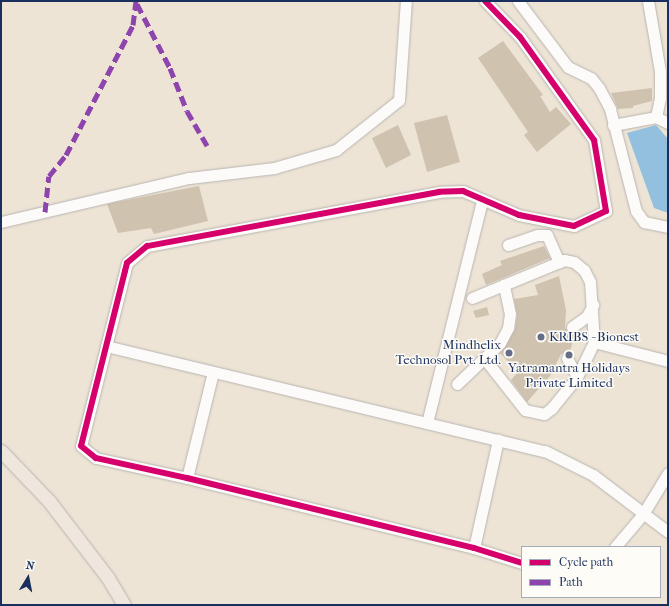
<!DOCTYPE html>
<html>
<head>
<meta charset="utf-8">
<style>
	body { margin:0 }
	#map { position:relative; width:669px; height:606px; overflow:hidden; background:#ede4d6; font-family:"IM FELL French Canon",serif }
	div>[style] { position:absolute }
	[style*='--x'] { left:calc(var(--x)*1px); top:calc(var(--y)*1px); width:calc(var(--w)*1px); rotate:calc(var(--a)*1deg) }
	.water>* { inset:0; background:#93c0de }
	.building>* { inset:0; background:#cfc2af }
	.roads { filter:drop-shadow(0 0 1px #b8b4b0) drop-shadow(0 0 1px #b8b4b0) }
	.minor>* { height:11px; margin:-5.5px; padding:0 5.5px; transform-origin:5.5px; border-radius:5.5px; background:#fcfbf9 }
	.major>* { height:13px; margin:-6.5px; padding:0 6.5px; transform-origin:6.5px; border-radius:6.5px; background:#efe6de }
	.quiet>* { height:5px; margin-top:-2.5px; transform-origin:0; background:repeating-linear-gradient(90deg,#8e44ad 0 10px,transparent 0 15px) }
	.cycleway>* { height:6px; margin:-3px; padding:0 3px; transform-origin:3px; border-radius:3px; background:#d6006c }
	.dots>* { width:11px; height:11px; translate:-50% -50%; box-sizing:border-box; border:2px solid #fdfcf7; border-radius:50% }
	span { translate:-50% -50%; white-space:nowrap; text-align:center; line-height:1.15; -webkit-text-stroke:3px #fdfcf7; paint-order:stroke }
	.poi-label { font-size:13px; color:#1b2f5e }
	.left { translate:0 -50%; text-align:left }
	.right { translate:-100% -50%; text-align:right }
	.frame { position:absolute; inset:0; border:2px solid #1b2f5e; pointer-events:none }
	.legend { position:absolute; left:521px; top:546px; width:140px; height:52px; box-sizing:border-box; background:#fdfcf7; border:1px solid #a3aaba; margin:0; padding:5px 7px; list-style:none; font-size:12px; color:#1b2f5e }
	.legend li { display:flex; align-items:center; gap:8px; height:20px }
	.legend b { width:20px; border:1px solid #a3aaba }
	.north { position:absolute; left:8px; top:558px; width:40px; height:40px; -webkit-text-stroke:3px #fdfcf7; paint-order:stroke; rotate:10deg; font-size:11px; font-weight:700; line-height:16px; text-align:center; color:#1b2f5e }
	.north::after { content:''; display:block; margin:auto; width:14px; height:18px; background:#1b2f5e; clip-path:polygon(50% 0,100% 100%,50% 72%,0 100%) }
</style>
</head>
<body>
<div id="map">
	<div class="water">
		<i style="clip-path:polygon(656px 125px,668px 139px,668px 213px,654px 208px,627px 133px)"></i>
	</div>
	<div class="building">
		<i style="clip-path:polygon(503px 41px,543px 95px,540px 96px,550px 112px,556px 107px,571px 124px,537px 152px,524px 135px,528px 132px,478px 58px)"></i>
		<i style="clip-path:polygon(652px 88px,652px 101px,633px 106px,633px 108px,618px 109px,611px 93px)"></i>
		<i style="clip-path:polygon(447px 115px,460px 162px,427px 172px,414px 123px)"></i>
		<i style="clip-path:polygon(398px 125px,411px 155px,386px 168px,372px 138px)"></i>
		<i style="clip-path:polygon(199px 186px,208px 221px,154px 234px,151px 228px,118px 233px,107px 204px)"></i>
		<i style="clip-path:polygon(544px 246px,550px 258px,486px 285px,482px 274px,502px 265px,500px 261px)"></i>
		<i style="clip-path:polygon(559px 276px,566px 310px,565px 328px,569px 333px,575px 333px,570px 352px,561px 354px,550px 376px,527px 402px,511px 380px,518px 372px,500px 353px,515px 329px,517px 315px,514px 299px,538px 295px,535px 285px)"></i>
		<i style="clip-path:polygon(487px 307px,489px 315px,476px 318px,473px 311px)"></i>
	</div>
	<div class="roads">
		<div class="minor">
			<i style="--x:485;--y:1;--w:50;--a:45.8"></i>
			<i style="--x:520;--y:37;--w:127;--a:54.3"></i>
			<i style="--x:594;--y:140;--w:72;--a:80.4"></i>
			<i style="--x:606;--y:211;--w:35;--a:155"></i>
			<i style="--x:574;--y:226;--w:56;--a:-168.7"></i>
			<i style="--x:519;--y:215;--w:61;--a:-156.8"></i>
			<i style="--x:463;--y:191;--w:24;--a:178"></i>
			<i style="--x:439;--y:192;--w:297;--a:169.5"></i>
			<i style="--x:147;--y:246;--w:26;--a:140"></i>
			<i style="--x:127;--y:263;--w:8;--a:104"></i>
			<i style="--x:125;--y:271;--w:180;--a:104.1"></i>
			<i style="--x:81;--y:446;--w:19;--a:39"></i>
			<i style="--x:96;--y:458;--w:93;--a:12.4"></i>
			<i style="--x:187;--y:478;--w:295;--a:13.7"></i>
			<i style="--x:474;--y:548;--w:50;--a:17.4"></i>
			<i style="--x:518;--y:1;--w:83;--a:52.9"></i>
			<i style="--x:568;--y:67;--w:25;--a:26"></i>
			<i style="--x:591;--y:78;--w:13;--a:51"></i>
			<i style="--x:599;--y:88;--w:24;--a:62"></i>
			<i style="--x:610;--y:109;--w:105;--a:75.7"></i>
			<i style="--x:636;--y:211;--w:14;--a:54"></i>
			<i style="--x:644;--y:222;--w:25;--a:12"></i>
			<i style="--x:648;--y:1;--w:71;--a:80.3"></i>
			<i style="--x:660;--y:71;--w:27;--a:90"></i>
			<i style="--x:660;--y:98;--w:19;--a:102"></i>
			<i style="--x:613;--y:125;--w:44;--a:-10.5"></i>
			<i style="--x:656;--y:117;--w:13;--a:27"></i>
			<i style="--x:1;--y:222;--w:193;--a:-13.2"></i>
			<i style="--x:189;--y:178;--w:86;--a:-6.7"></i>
			<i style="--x:274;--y:168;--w:65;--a:-16.2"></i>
			<i style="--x:336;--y:150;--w:80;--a:-38.4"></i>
			<i style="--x:399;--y:100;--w:99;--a:-86"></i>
			<i style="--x:508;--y:245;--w:31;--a:-19"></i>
			<i style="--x:537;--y:235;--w:10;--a:0"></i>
			<i style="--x:547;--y:235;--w:30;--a:66"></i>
			<i style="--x:472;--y:298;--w:100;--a:-22.4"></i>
			<i style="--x:564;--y:260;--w:10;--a:11"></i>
			<i style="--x:574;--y:262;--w:13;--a:39"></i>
			<i style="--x:584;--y:270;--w:13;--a:63"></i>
			<i style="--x:590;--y:282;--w:60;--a:86.2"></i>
			<i style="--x:594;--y:342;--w:39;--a:116"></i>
			<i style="--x:577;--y:377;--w:40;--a:129"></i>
			<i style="--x:552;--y:408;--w:10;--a:143"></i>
			<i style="--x:544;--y:414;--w:19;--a:-168"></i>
			<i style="--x:525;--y:410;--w:66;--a:-128.3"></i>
			<i style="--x:572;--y:327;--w:19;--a:-36"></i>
			<i style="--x:587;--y:316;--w:13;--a:-61"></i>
			<i style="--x:594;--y:342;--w:76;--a:14.4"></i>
			<i style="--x:106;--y:346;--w:451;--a:13.5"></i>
			<i style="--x:545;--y:451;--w:54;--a:26.6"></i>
			<i style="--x:593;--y:475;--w:94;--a:37.2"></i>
			<i style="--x:567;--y:358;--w:21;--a:62"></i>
			<i style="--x:457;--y:384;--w:59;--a:-43.6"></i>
			<i style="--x:500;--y:343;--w:17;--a:-62"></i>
			<i style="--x:508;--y:328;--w:14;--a:-82"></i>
			<i style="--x:510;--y:314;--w:30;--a:-102"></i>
			<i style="--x:427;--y:423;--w:229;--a:-76.1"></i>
			<i style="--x:187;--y:478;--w:109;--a:-76.2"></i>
			<i style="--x:615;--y:547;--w:43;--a:-49.7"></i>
			<i style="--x:643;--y:514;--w:48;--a:-58.6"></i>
			<i style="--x:474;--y:548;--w:111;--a:-77.5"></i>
		</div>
		<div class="major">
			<i style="--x:1;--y:451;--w:69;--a:46.2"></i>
			<i style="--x:49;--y:501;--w:97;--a:52.5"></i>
			<i style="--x:108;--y:578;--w:31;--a:59"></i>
		</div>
	</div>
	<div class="quiet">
		<i style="--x:137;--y:4;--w:72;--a:62.7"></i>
		<i style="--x:170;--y:68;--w:46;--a:68.4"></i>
		<i style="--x:187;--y:111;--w:44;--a:59.9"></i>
		<i style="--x:45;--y:212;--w:36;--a:-84"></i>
		<i style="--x:49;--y:176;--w:27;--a:-51"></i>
		<i style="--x:66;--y:155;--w:146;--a:-62.7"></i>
		<i style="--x:133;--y:25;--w:24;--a:-83"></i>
	</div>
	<div class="cycleway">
		<i style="--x:485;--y:1;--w:50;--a:45.8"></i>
		<i style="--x:520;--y:37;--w:127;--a:54.3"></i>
		<i style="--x:594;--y:140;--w:72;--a:80.4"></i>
		<i style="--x:606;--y:211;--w:35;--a:155"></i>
		<i style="--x:574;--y:226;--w:56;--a:-168.7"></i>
		<i style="--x:519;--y:215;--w:61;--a:-156.8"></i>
		<i style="--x:463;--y:191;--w:24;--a:178"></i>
		<i style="--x:439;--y:192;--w:297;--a:169.5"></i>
		<i style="--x:147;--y:246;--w:26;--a:140"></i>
		<i style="--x:127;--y:263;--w:8;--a:104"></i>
		<i style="--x:125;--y:271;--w:180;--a:104.1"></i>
		<i style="--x:81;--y:446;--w:19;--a:39"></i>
		<i style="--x:96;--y:458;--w:93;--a:12.4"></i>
		<i style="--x:187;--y:478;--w:295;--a:13.7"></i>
		<i style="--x:474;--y:548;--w:50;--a:17.4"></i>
	</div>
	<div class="dots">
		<i style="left:541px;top:337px;background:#646e88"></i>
		<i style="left:509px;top:353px;background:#646e88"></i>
		<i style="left:569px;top:355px;background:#646e88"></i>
	</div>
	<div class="poi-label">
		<span class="left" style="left:549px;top:337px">KRIBS - Bionest</span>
		<span class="right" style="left:501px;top:353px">Mindhelix<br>Technosol Pvt. Ltd.</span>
		<span style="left:569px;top:376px">Yatramantra Holidays<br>Private Limited</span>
	</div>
	<div class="frame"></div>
	<ul class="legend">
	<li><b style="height:5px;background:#d6006c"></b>Cycle path</li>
	<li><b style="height:5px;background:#8e44ad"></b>Path</li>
	</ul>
	<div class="north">N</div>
</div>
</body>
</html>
